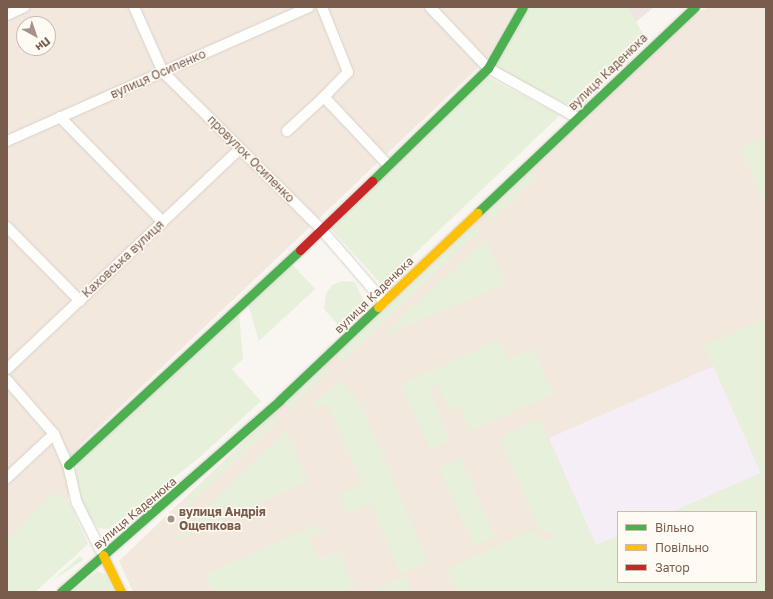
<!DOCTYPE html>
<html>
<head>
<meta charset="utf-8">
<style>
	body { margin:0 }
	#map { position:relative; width:773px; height:599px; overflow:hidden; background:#f9f5f0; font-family:"Golos Text",sans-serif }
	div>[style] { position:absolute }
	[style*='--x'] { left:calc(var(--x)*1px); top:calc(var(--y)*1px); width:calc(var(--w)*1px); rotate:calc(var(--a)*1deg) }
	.residential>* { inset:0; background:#f2e8de }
	.industrial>* { inset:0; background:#ede5e0 }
	.education>* { inset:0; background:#f6eef6 }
	.green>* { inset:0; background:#e7f0db }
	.roads { filter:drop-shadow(0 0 1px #d7d1cb) drop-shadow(0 0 1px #d7d1cb) }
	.street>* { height:10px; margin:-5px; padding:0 5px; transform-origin:5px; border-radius:5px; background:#fefefd }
	.fast>* { height:9px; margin:-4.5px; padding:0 4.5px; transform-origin:4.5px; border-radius:4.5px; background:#4caf50 }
	.slow>* { height:9px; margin:-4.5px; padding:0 4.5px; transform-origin:4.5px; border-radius:4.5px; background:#ffc107 }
	.jam>* { height:9px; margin:-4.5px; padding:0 4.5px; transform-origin:4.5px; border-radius:4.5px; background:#c62828 }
	.dots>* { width:11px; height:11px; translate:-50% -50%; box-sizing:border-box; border:2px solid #fffaf3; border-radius:50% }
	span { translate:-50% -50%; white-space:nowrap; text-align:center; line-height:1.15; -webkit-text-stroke:3px #fffaf3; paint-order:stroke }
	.street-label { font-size:12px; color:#7a5c4d }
	.poi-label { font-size:12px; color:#7a5c4d; font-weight:700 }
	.left { translate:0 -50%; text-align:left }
	.frame { position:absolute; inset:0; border:8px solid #7a5c4d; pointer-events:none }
	.legend { position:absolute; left:617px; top:511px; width:140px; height:72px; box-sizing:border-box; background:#fffaf3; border:1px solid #cabbb1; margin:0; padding:5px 7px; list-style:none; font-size:12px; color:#7a5c4d }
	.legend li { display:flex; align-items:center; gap:8px; height:20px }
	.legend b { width:20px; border:1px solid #cabbb1 }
	.north { position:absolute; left:16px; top:16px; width:40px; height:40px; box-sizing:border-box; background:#fffaf3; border:1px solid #cabbb1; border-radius:50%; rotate:140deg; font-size:11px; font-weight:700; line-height:16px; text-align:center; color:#7a5c4d }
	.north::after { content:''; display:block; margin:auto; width:14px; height:18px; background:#a69286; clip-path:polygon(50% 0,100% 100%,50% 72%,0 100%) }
</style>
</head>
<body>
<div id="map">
	<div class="residential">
		<i style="clip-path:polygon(evenodd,7px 7px,515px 7px,487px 59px,79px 446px,67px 503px,7px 555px,7px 7px,24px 24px,48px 24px,48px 48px,24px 48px,24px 24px)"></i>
		<i style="clip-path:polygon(evenodd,709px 7px,766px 7px,766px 592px,133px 592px,119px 561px,688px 17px,709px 7px,618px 512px,756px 512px,756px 582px,618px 582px,618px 512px)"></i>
	</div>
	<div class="industrial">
		<i style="clip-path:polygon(622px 7px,654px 7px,631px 26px)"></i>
	</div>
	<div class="education">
		<i style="clip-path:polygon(714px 366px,761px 473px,672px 512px,618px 512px,618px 536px,596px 545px,549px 438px)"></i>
	</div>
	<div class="green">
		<i style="clip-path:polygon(515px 7px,628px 7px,645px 38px,572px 107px,499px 70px,489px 57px)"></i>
		<i style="clip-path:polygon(486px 76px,560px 115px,382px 285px,331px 229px)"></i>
		<i style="clip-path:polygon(766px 137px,766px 206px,741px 148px)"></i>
		<i style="clip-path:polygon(530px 173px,538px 175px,490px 221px,487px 213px)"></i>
		<i style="clip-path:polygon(473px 226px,482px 229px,341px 362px,336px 355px)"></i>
		<i style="clip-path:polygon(486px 239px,505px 284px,381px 337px)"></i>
		<i style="clip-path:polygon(291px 263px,315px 289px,259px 341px,248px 304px)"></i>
		<i style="clip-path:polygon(342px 281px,355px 282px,363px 300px,338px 325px,324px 309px,326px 294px,332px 285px)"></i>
		<i style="clip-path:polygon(239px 313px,243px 359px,232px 369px,261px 401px,200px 457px,109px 529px,98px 528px,83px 508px,74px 472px,79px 463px)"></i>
		<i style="clip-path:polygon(766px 318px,766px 592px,457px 592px,447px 570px,531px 530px,545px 541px,558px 536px,542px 530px,537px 523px,499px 438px,539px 419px,596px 545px,618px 536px,618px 582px,756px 582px,756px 512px,672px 512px,761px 473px,704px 346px)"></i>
		<i style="clip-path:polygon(498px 340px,508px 359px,533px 348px,553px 394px,470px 431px,459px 406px,449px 410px,437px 384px,430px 389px,449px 441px,431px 450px,401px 385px)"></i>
		<i style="clip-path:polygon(324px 365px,331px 368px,289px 409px,285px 402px)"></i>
		<i style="clip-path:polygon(340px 381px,361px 404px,428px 562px,401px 574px,371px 504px,347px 514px,339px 495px,362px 485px,327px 403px,313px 409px,312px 406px)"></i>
		<i style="clip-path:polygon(273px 416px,280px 418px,184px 510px,190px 495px)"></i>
		<i style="clip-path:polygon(286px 431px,308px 481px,171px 543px)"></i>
		<i style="clip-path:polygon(460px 458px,495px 537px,474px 546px,439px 467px)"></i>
		<i style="clip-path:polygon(51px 493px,68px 500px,88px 544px,35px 592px,7px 592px,7px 541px)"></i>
		<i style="clip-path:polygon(320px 524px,323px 532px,309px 538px,318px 559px,338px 551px,354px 589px,346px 592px,213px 592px,205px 574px)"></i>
		<i style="clip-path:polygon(80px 556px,83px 560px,52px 581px)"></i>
		<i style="clip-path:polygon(98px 571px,106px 575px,114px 592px,71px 592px)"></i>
		<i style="clip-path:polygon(406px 576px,411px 592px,369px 592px)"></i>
	</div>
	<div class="roads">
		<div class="street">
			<i style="--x:134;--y:7;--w:71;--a:66"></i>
			<i style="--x:163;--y:72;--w:224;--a:44.8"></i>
			<i style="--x:322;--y:230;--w:95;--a:49.3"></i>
			<i style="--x:322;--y:7;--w:70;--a:68.2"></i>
			<i style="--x:348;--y:72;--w:35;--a:134"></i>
			<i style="--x:324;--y:97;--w:93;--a:46.7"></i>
			<i style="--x:430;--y:7;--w:84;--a:46.4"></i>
			<i style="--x:488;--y:68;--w:103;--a:29.1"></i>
			<i style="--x:7;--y:15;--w:19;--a:-25"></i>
			<i style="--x:60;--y:117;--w:147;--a:45.6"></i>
			<i style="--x:287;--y:131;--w:50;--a:-42.6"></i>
			<i style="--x:7;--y:141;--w:330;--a:-23.9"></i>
			<i style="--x:7;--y:227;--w:104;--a:45.4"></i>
			<i style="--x:7;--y:369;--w:320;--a:-43.4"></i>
			<i style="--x:7;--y:380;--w:72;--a:49"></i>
			<i style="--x:54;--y:434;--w:34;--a:66"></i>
			<i style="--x:68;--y:465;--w:39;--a:77"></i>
			<i style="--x:77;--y:503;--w:58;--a:63.4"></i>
			<i style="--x:7;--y:478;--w:64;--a:-43.1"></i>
		</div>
		<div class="fast">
			<i style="--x:372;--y:181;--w:162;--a:-44.2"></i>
			<i style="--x:488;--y:68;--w:70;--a:-60.2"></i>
			<i style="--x:477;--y:213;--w:300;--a:-43.4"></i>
			<i style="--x:68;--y:465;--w:316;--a:-42.8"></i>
			<i style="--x:61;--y:592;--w:291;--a:-41.2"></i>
			<i style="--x:280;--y:400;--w:135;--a:-43.5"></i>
		</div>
		<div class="slow">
			<i style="--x:378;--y:307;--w:137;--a:-43.5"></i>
			<i style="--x:103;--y:555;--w:41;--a:64.1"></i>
		</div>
		<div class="jam">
			<i style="--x:300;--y:250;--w:100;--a:-43.8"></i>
		</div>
	</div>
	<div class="dots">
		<i style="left:171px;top:519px;background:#a69286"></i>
	</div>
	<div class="street-label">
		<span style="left:608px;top:72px;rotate:-44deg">вулиця Каденюка</span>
		<span style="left:158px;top:74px;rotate:-24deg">вулиця Осипенко</span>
		<span style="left:251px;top:159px;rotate:45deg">провулок Осипенко</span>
		<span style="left:123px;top:259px;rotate:-43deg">Каховська вулиця</span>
		<span style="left:374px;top:295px;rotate:-44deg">вулиця Каденюка</span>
		<span style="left:135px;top:513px;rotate:-40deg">вулиця Каденюка</span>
	</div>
	<div class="poi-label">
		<span class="left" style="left:179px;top:519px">вулиця Андрія<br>Ощепкова</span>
	</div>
	<div class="frame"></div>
	<ul class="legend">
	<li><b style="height:5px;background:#4caf50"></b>Вільно</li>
	<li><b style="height:5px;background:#ffc107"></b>Повільно</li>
	<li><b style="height:5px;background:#c62828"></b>Затор</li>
	</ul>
	<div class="north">Пн</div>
</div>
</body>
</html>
